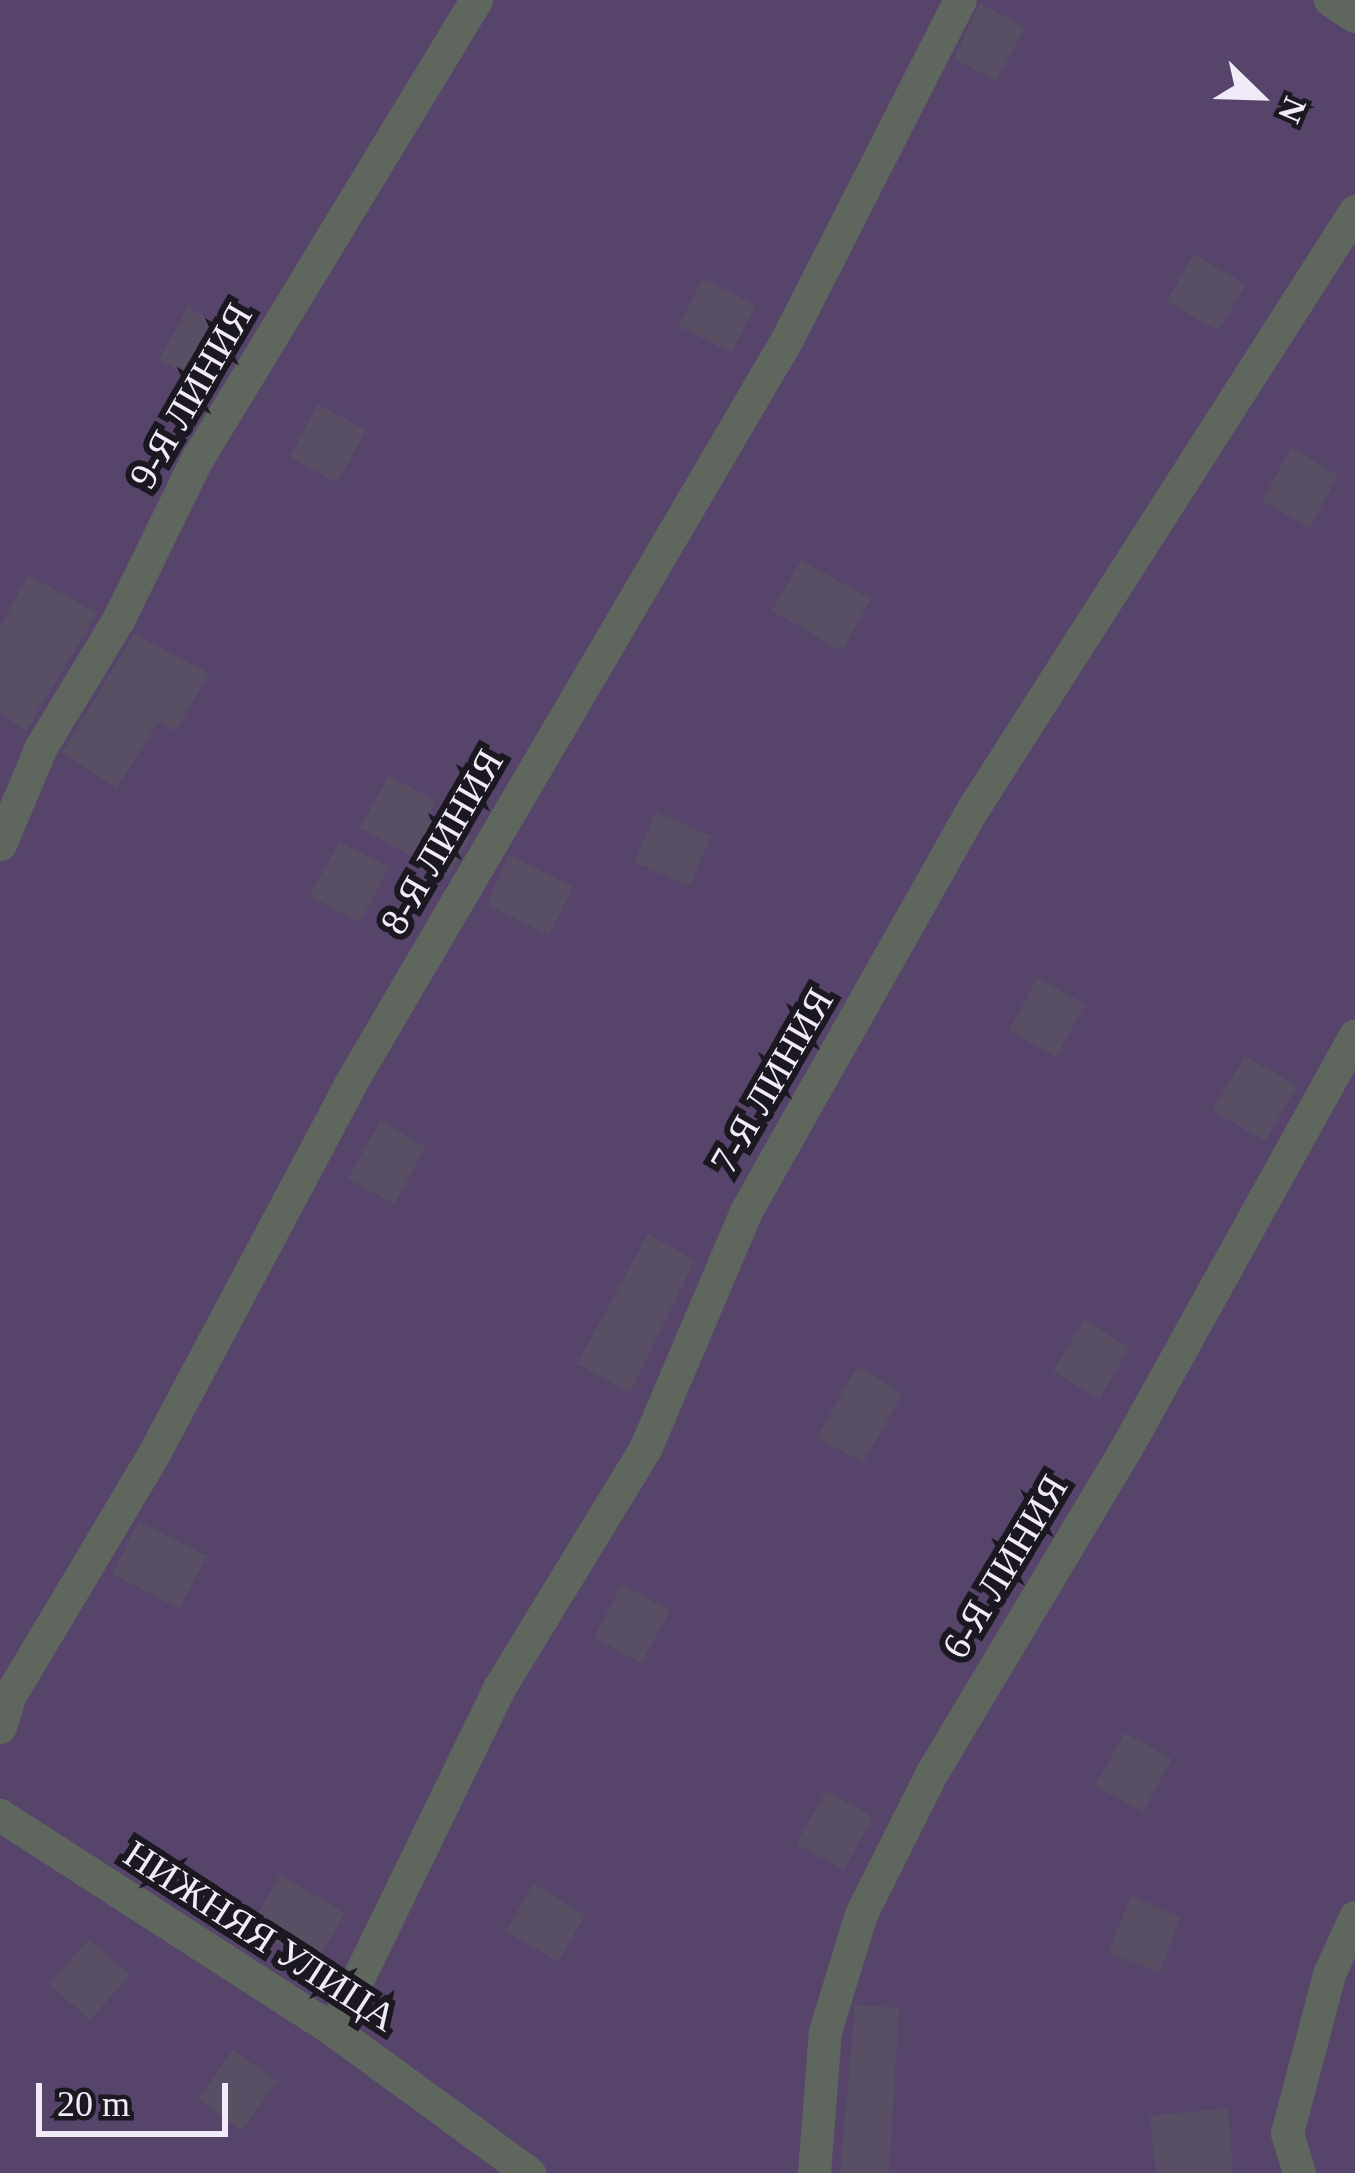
<!DOCTYPE html>
<html>
<head>
<meta charset="utf-8">
<style>
	body { margin:0 }
	#map { position:relative; width:1355px; height:2173px; overflow:hidden; background:#372e42; font-family:"Times New Roman",serif }
	div>[style] { position:absolute }
	[style*='--x'] { left:calc(var(--x)*1px); top:calc(var(--y)*1px); width:calc(var(--w)*1px); rotate:calc(var(--a)*1deg) }
	.green>* { inset:0; background:#56446b }
	.building>* { inset:0; background:#584f65 }
	.minor>* { height:33px; margin:-16.5px; padding:0 16.5px; transform-origin:16.5px; border-radius:16.5px; background:#5e665e }
	span { translate:-50% -50%; white-space:nowrap; text-align:center; line-height:1.15; -webkit-text-stroke:12px #1c1821; paint-order:stroke }
	.street-label { font-size:39px; color:#f1ebf9 }
	.north { position:absolute; left:1199px; top:36px; width:120px; height:120px; -webkit-text-stroke:9px #1c1821; paint-order:stroke; rotate:113deg; font-size:33px; font-weight:700; line-height:48px; text-align:center; color:#f1ebf9 }
	.north::after { content:''; display:block; margin:auto; width:42px; height:54px; background:#f1ebf9; clip-path:polygon(50% 0,100% 100%,50% 72%,0 100%) }
	.scale { position:absolute; left:36px; top:2083px; width:192px; height:54px; box-sizing:border-box; border:6px solid #f1ebf9; border-top:0; padding-left:15px; font-size:36px; line-height:42px; white-space:nowrap; color:#f1ebf9; -webkit-text-stroke:9px #1c1821; paint-order:stroke }
</style>
</head>
<body>
<div id="map">
	<div class="green">
		<i style="clip-path:polygon(0 0,1355px 0,1355px 2173px,0 2173px)"></i>
	</div>
	<div class="building">
		<i style="clip-path:polygon(980px 3px,1025px 28px,996px 81px,954px 58px)"></i>
		<i style="clip-path:polygon(1194px 254px,1246px 285px,1218px 331px,1167px 301px)"></i>
		<i style="clip-path:polygon(703px 278px,756px 305px,731px 353px,678px 326px)"></i>
		<i style="clip-path:polygon(188px 307px,235px 334px,206px 386px,159px 360px)"></i>
		<i style="clip-path:polygon(318px 404px,366px 430px,337px 483px,290px 457px)"></i>
		<i style="clip-path:polygon(1291px 448px,1338px 475px,1310px 528px,1262px 501px)"></i>
		<i style="clip-path:polygon(801px 560px,871px 599px,842px 651px,772px 611px)"></i>
		<i style="clip-path:polygon(28px 575px,97px 613px,26px 731px,0 714px,0 628px)"></i>
		<i style="clip-path:polygon(134px 634px,209px 673px,176px 731px,158px 722px,117px 788px,62px 753px)"></i>
		<i style="clip-path:polygon(389px 775px,436px 801px,429px 815px,471px 836px,448px 876px,360px 828px)"></i>
		<i style="clip-path:polygon(656px 812px,711px 836px,690px 886px,634px 862px)"></i>
		<i style="clip-path:polygon(339px 842px,389px 867px,360px 922px,310px 896px)"></i>
		<i style="clip-path:polygon(509px 855px,573px 887px,549px 935px,487px 904px)"></i>
		<i style="clip-path:polygon(1037px 978px,1085px 1004px,1056px 1057px,1009px 1031px)"></i>
		<i style="clip-path:polygon(1245px 1056px,1297px 1086px,1265px 1141px,1212px 1111px)"></i>
		<i style="clip-path:polygon(380px 1121px,426px 1147px,394px 1204px,348px 1179px)"></i>
		<i style="clip-path:polygon(648px 1234px,695px 1260px,630px 1392px,577px 1364px)"></i>
		<i style="clip-path:polygon(1084px 1320px,1130px 1348px,1099px 1399px,1053px 1371px)"></i>
		<i style="clip-path:polygon(857px 1367px,903px 1393px,863px 1463px,817px 1437px)"></i>
		<i style="clip-path:polygon(139px 1521px,207px 1556px,179px 1609px,112px 1574px)"></i>
		<i style="clip-path:polygon(622px 1584px,670px 1611px,641px 1663px,594px 1637px)"></i>
		<i style="clip-path:polygon(1125px 1733px,1172px 1759px,1143px 1812px,1095px 1786px)"></i>
		<i style="clip-path:polygon(826px 1791px,873px 1817px,844px 1870px,796px 1844px)"></i>
		<i style="clip-path:polygon(280px 1875px,345px 1913px,315px 1965px,250px 1927px)"></i>
		<i style="clip-path:polygon(533px 1884px,585px 1915px,558px 1962px,506px 1931px)"></i>
		<i style="clip-path:polygon(1131px 1896px,1181px 1917px,1159px 1973px,1108px 1952px)"></i>
		<i style="clip-path:polygon(89px 1939px,130px 1975px,90px 2020px,49px 1984px)"></i>
		<i style="clip-path:polygon(855px 2005px,899px 2008px,889px 2173px,840px 2173px)"></i>
		<i style="clip-path:polygon(233px 2050px,277px 2081px,242px 2131px,198px 2099px)"></i>
		<i style="clip-path:polygon(1228px 2108px,1233px 2173px,1156px 2173px,1150px 2116px)"></i>
	</div>
	<div class="minor">
		<i style="--x:1330;--y:0;--w:30;--a:33"></i>
		<i style="--x:0;--y:844;--w:105;--a:-67.1"></i>
		<i style="--x:41;--y:747;--w:149;--a:-58.8"></i>
		<i style="--x:118;--y:620;--w:179;--a:-63.9"></i>
		<i style="--x:197;--y:459;--w:537;--a:-58.71"></i>
		<i style="--x:0;--y:1727;--w:34;--a:-73"></i>
		<i style="--x:10;--y:1695;--w:277;--a:-59.2"></i>
		<i style="--x:152;--y:1457;--w:422;--a:-62"></i>
		<i style="--x:350;--y:1084;--w:861;--a:-59.6"></i>
		<i style="--x:786;--y:341;--w:383;--a:-63"></i>
		<i style="--x:0;--y:1815;--w:396;--a:32.8"></i>
		<i style="--x:333;--y:2030;--w:243;--a:36.1"></i>
		<i style="--x:333;--y:2030;--w:380;--a:-64.1"></i>
		<i style="--x:499;--y:1688;--w:280;--a:-58.6"></i>
		<i style="--x:645;--y:1449;--w:259;--a:-67"></i>
		<i style="--x:746;--y:1211;--w:460;--a:-60.6"></i>
		<i style="--x:972;--y:810;--w:711;--a:-57.41"></i>
		<i style="--x:814;--y:2173;--w:142;--a:-85.6"></i>
		<i style="--x:825;--y:2031;--w:122;--a:-72.9"></i>
		<i style="--x:861;--y:1914;--w:157;--a:-63.4"></i>
		<i style="--x:931;--y:1774;--w:378;--a:-59.1"></i>
		<i style="--x:1125;--y:1450;--w:474;--a:-61"></i>
		<i style="--x:1299;--y:2173;--w:42;--a:-106.7"></i>
		<i style="--x:1287;--y:2133;--w:164;--a:-75.2"></i>
		<i style="--x:1329;--y:1974;--w:63;--a:-65.5"></i>
	</div>
	<div class="street-label">
		<span style="left:191px;top:396px;rotate:-60deg">9-Я ЛИНИЯ</span>
		<span style="left:442px;top:842px;rotate:-60deg">8-Я ЛИНИЯ</span>
		<span style="left:772px;top:1081px;rotate:-60deg">7-Я ЛИНИЯ</span>
		<span style="left:1005px;top:1567px;rotate:-59deg">6-Я ЛИНИЯ</span>
		<span style="left:260px;top:1936px;rotate:33deg">НИЖНЯЯ УЛИЦА</span>
	</div>
	<div class="north">N</div>
	<div class="scale">20 m</div>
</div>
</body>
</html>
